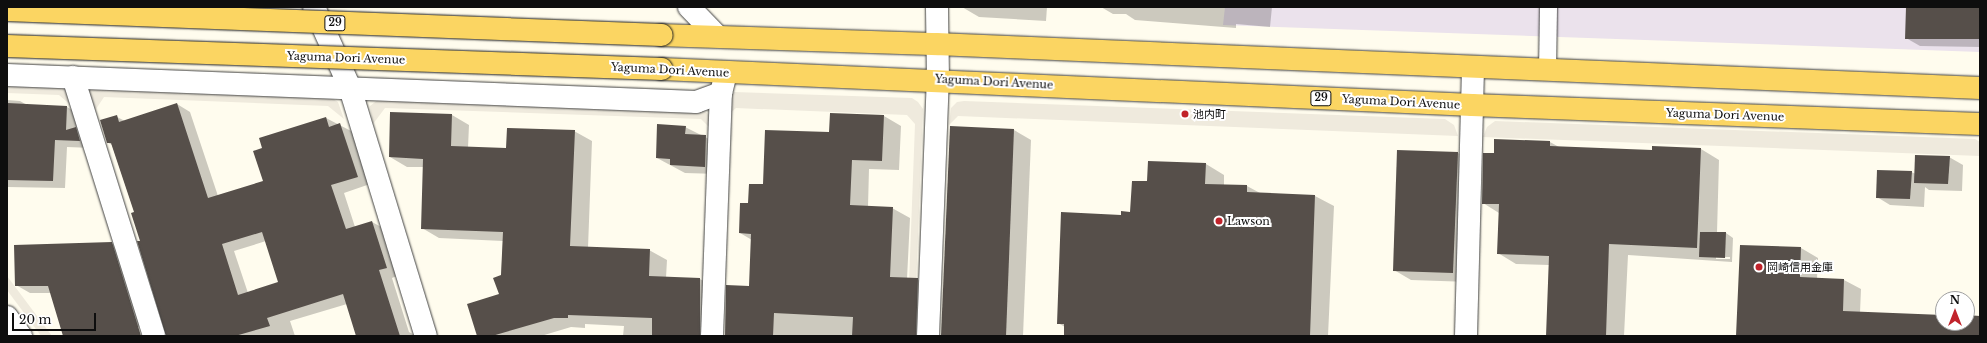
<!DOCTYPE html>
<html>
<head>
<meta charset="utf-8">
<style>
	body { margin:0 }
	#map { position:relative; width:1987px; height:343px; overflow:hidden; background:#fffcee; font-family:"Libre Baskerville","Noto Sans JP",serif }
	div>[style] { position:absolute }
	[style*='--x'] { left:calc(var(--x)*1px); top:calc(var(--y)*1px); width:calc(var(--w)*1px); rotate:calc(var(--a)*1deg) }
	.industrial>* { inset:0; background:#ebe2ec }
	.plaza>* { inset:0; background:#efeadd }
	.shadow>* { inset:0; background:#0003 }
	.building>* { inset:0; background:#564f4a }
	.roads { filter:drop-shadow(0 0 1px #414141) drop-shadow(0 0 1px #414141) }
	.service>* { height:17px; margin:-8.5px; padding:0 8.5px; transform-origin:8.5px; border-radius:8.5px; background:#fff }
	.minor>* { height:22px; margin:-11px; padding:0 11px; transform-origin:11px; border-radius:11px; background:#fff }
	.tertiary>* { height:22px; margin:-11px; padding:0 11px; transform-origin:11px; border-radius:11px; background:#fff }
	.primary>* { height:22px; margin:-11px; padding:0 11px; transform-origin:11px; border-radius:11px; background:#fbd562 }
	.bridges { filter:drop-shadow(0 0 1px #1f1f1f) drop-shadow(0 0 1px #1f1f1f) }
	.primary-bridge>* { height:22px; margin:-11px; padding:0 11px; transform-origin:11px; border-radius:11px; background:#fbd562 }
	.dots>* { width:11px; height:11px; translate:-50% -50%; box-sizing:border-box; border:2px solid #fff; border-radius:50% }
	span { translate:-50% -50%; white-space:nowrap; text-align:center; line-height:1.15; -webkit-text-stroke:4px #fff; paint-order:stroke }
	.shield-label span { padding:1px 3px; background:#fff; border:1px solid; border-radius:3px; -webkit-text-stroke-width:0 }
	.shield-label { font-size:10px; color:#0e0e0e; font-weight:700 }
	.street-label { font-size:11px; color:#0e0e0e }
	.poi-label { font-size:11px; color:#0e0e0e }
	.left { translate:0 -50%; text-align:left }
	.frame { position:absolute; inset:0; border:8px solid #0e0e0e; pointer-events:none }
	.north { position:absolute; left:1935px; top:291px; width:40px; height:40px; box-sizing:border-box; background:#fff; border:1px solid #9f9f9f; border-radius:50%; rotate:0deg; font-size:11px; font-weight:700; line-height:16px; text-align:center; color:#0e0e0e }
	.north::after { content:''; display:block; margin:auto; width:14px; height:18px; background:#c1232b; clip-path:polygon(50% 0,100% 100%,50% 72%,0 100%) }
	.scale { position:absolute; left:12px; top:313px; width:84px; height:18px; box-sizing:border-box; border:2px solid #0e0e0e; border-top:0; padding-left:5px; font-size:12px; line-height:14px; white-space:nowrap; color:#0e0e0e; -webkit-text-stroke:3px #fff; paint-order:stroke }
</style>
</head>
<body>
<div id="map">
	<div class="industrial">
		<i style="clip-path:polygon(1225px 7px,1980px 7px,1980px 52px,1223px 25px)"></i>
	</div>
	<div class="plaza">
		<i style="clip-path:polygon(7px 86px,63px 88px,66px 89px,73px 107px,59px 95px,7px 93px)"></i>
		<i style="clip-path:polygon(95px 88px,329px 97px,338px 102px,344px 119px,328px 106px,104px 97px,92px 115px,89px 95px,90px 90px)"></i>
		<i style="clip-path:polygon(734px 92px,912px 98px,918px 102px,923px 109px,914px 336px,907px 336px,915px 124px,907px 115px,736px 108px,728px 115px,729px 99px)"></i>
		<i style="clip-path:polygon(379px 99px,704px 111px,711px 116px,711px 129px,701px 119px,385px 108px,373px 124px,370px 106px)"></i>
		<i style="clip-path:polygon(964px 101px,1445px 119px,1454px 125px,1458px 136px,958px 116px,949px 125px,951px 108px,957px 102px)"></i>
		<i style="clip-path:polygon(1495px 121px,1975px 139px,1980px 142px,1980px 156px,1483px 137px,1487px 127px)"></i>
		<i style="clip-path:polygon(7px 276px,52px 336px,41px 336px,7px 290px)"></i>
	</div>
	<div class="shadow">
		<i style="clip-path:polygon(962px 7px,1047px 7px,1046px 21px,979px 17px)"></i>
		<i style="clip-path:polygon(1101px 7px,1272px 7px,1270px 27px,1236px 24px,1236px 28px,1135px 20px,1126px 14px,1113px 14px)"></i>
		<i style="clip-path:polygon(1908px 7px,1980px 7px,1980px 47px,1920px 46px,1906px 38px)"></i>
		<i style="clip-path:polygon(7px 100px,20px 101px,27px 105px,67px 107px,79px 114px,78px 130px,88px 135px,92px 148px,67px 147px,65px 188px,7px 187px)"></i>
		<i style="clip-path:polygon(evenodd,177px 104px,190px 112px,218px 196px,264px 182px,326px 118px,353px 132px,370px 184px,344px 193px,355px 227px,372px 222px,385px 229px,399px 275px,392px 278px,409px 332px,416px 336px,357px 336px,347px 304px,290px 321px,295px 336px,166px 336px,135px 213px,112px 145px,107px 142px,117px 117px,125px 121px,177px 104px,266px 241px,280px 283px,248px 293px,234px 251px,266px 241px)"></i>
		<i style="clip-path:polygon(452px 115px,469px 125px,468px 148px,507px 149px,574px 131px,592px 141px,588px 248px,649px 250px,667px 260px,666px 278px,700px 279px,717px 289px,717px 336px,623px 336px,624px 326px,585px 324px,585px 328px,571px 327px,541px 336px,478px 336px,500px 295px,503px 241px,439px 238px,422px 228px,424px 167px,407px 167px,390px 157px)"></i>
		<i style="clip-path:polygon(884px 116px,901px 126px,899px 170px,869px 169px,868px 207px,892px 208px,910px 218px,907px 279px,917px 279px,935px 289px,933px 336px,725px 336px,750px 287px,752px 240px,740px 233px,749px 204px,764px 186px,830px 133px)"></i>
		<i style="clip-path:polygon(685px 127px,719px 144px,718px 174px,685px 173px,657px 158px)"></i>
		<i style="clip-path:polygon(1014px 130px,1031px 140px,1023px 336px,942px 336px)"></i>
		<i style="clip-path:polygon(evenodd,1550px 142px,1559px 147px,1653px 151px,1701px 149px,1719px 160px,1717px 233px,1726px 233px,1733px 238px,1732px 262px,1628px 255px,1624px 336px,1547px 336px,1549px 265px,1516px 264px,1498px 253px,1499px 213px,1483px 203px,1494px 154px,1550px 142px,1716px 257px,1730px 257px,1730px 259px,1716px 259px,1716px 257px)"></i>
		<i style="clip-path:polygon(1398px 151px,1458px 153px,1475px 163px,1470px 282px,1411px 280px,1394px 270px)"></i>
		<i style="clip-path:polygon(1949px 157px,1963px 165px,1962px 191px,1929px 190px,1925px 187px,1924px 207px,1890px 205px,1877px 197px,1911px 172px,1916px 174px)"></i>
		<i style="clip-path:polygon(1149px 162px,1206px 164px,1224px 175px,1224px 185px,1247px 186px,1260px 193px,1315px 196px,1334px 206px,1328px 336px,1065px 336px,1065px 327px,1058px 323px,1122px 216px,1131px 213px,1148px 182px)"></i>
		<i style="clip-path:polygon(111px 243px,126px 252px,148px 324px,110px 336px,64px 336px,51px 293px,30px 293px,16px 285px)"></i>
		<i style="clip-path:polygon(1801px 248px,1818px 258px,1817px 279px,1844px 280px,1861px 289px,1860px 313px,1943px 316px,1943px 323px,1967px 323px,1967px 316px,1980px 318px,1980px 336px,1737px 336px)"></i>
	</div>
	<div class="building">
		<i style="clip-path:polygon(1906px 7px,1980px 7px,1980px 39px,1905px 39px)"></i>
		<i style="clip-path:polygon(7px 103px,67px 106px,66px 130px,76px 127px,80px 141px,55px 140px,53px 181px,7px 180px)"></i>
		<i style="clip-path:polygon(evenodd,177px 103px,208px 198px,263px 181px,253px 151px,262px 148px,259px 138px,326px 117px,329px 127px,340px 123px,358px 177px,331px 185px,346px 229px,372px 221px,387px 268px,379px 270px,400px 336px,356px 336px,343px 294px,267px 318px,270px 326px,235px 336px,166px 336px,137px 241px,140px 241px,131px 213px,134px 212px,111px 143px,107px 143px,100px 120px,117px 115px,119px 122px,177px 103px,262px 232px,278px 282px,238px 295px,222px 244px,262px 232px)"></i>
		<i style="clip-path:polygon(390px 112px,452px 114px,451px 146px,506px 148px,507px 128px,575px 130px,570px 246px,650px 249px,649px 276px,700px 278px,700px 336px,652px 336px,652px 318px,568px 315px,568px 318px,554px 318px,492px 336px,477px 336px,467px 304px,499px 294px,493px 278px,501px 275px,503px 232px,421px 229px,423px 159px,389px 157px)"></i>
		<i style="clip-path:polygon(830px 113px,884px 115px,882px 161px,852px 160px,850px 205px,893px 207px,890px 277px,918px 278px,916px 336px,852px 336px,853px 317px,774px 313px,773px 336px,725px 336px,726px 285px,749px 286px,751px 234px,739px 233px,740px 203px,748px 203px,749px 184px,763px 184px,765px 130px,829px 132px)"></i>
		<i style="clip-path:polygon(657px 124px,686px 126px,685px 134px,706px 135px,705px 167px,670px 165px,670px 159px,656px 158px)"></i>
		<i style="clip-path:polygon(950px 126px,1014px 129px,1006px 336px,941px 336px)"></i>
		<i style="clip-path:polygon(1494px 139px,1550px 141px,1550px 146px,1652px 150px,1652px 146px,1701px 148px,1697px 248px,1609px 244px,1606px 336px,1546px 336px,1549px 256px,1497px 254px,1499px 204px,1482px 204px,1483px 153px,1494px 153px)"></i>
		<i style="clip-path:polygon(1397px 150px,1458px 152px,1453px 273px,1393px 271px)"></i>
		<i style="clip-path:polygon(1915px 155px,1950px 156px,1948px 184px,1914px 183px)"></i>
		<i style="clip-path:polygon(1148px 161px,1206px 163px,1205px 184px,1247px 185px,1247px 192px,1315px 195px,1310px 336px,1064px 336px,1064px 324px,1057px 324px,1061px 212px,1121px 215px,1121px 211px,1130px 212px,1132px 181px,1147px 181px)"></i>
		<i style="clip-path:polygon(1877px 170px,1912px 171px,1910px 199px,1876px 198px)"></i>
		<i style="clip-path:polygon(1700px 232px,1726px 232px,1725px 258px,1699px 257px)"></i>
		<i style="clip-path:polygon(112px 242px,141px 336px,63px 336px,48px 286px,15px 286px,14px 245px)"></i>
		<i style="clip-path:polygon(1740px 245px,1801px 247px,1800px 277px,1844px 279px,1843px 311px,1943px 315px,1943px 323px,1967px 323px,1967px 315px,1980px 316px,1980px 336px,1736px 336px)"></i>
	</div>
	<div class="roads">
		<div class="service">
			<i style="--x:1547;--y:71;--w:64;--a:-89.1"></i>
		</div>
		<div class="minor">
			<i style="--x:314;--y:7;--w:89;--a:66"></i>
			<i style="--x:350;--y:88;--w:259;--a:73"></i>
			<i style="--x:689;--y:7;--w:40;--a:46"></i>
			<i style="--x:7;--y:75;--w:690;--a:2.24"></i>
			<i style="--x:696;--y:102;--w:27;--a:-20"></i>
			<i style="--x:721;--y:93;--w:21;--a:-76"></i>
			<i style="--x:73;--y:77;--w:271;--a:72.6"></i>
			<i style="--x:712;--y:336;--w:243;--a:-87.9"></i>
			<i style="--x:928;--y:336;--w:256;--a:-87.8"></i>
			<i style="--x:938;--y:80;--w:73;--a:-90.8"></i>
			<i style="--x:1466;--y:336;--w:268;--a:-88.5"></i>
		</div>
		<div class="tertiary">
			<i style="--x:7;--y:317;--w:24;--a:54"></i>
		</div>
		<div class="primary">
			<i style="--x:662;--y:35;--w:274;--a:1.9"></i>
			<i style="--x:936;--y:44;--w:1045;--a:2.41"></i>
			<i style="--x:662;--y:69;--w:811;--a:2.54"></i>
			<i style="--x:1472;--y:105;--w:508;--a:2.14"></i>
		</div>
	</div>
	<div class="bridges">
		<div class="primary-bridge">
			<i style="--x:7;--y:10;--w:655;--a:2.19"></i>
			<i style="--x:7;--y:46;--w:655;--a:2.01"></i>
		</div>
	</div>
	<div class="dots">
		<i style="left:1185px;top:114px;background:#c1232b"></i>
		<i style="left:1219px;top:221px;background:#c1232b"></i>
		<i style="left:1759px;top:267px;background:#c1232b"></i>
	</div>
	<div class="shield-label">
		<span style="left:335px;top:23px">29</span>
		<span style="left:1321px;top:98px">29</span>
	</div>
	<div class="street-label">
		<span style="left:346px;top:58px;rotate:2deg">Yaguma Dori Avenue</span>
		<span style="left:670px;top:70px;rotate:3deg">Yaguma Dori Avenue</span>
		<span style="left:994px;top:82px;rotate:3deg">Yaguma Dori Avenue</span>
		<span style="left:1401px;top:102px;rotate:3deg">Yaguma Dori Avenue</span>
		<span style="left:1725px;top:115px;rotate:2deg">Yaguma Dori Avenue</span>
	</div>
	<div class="poi-label">
		<span class="left" style="left:1193px;top:114px">池内町</span>
		<span class="left" style="left:1227px;top:221px">Lawson</span>
		<span class="left" style="left:1767px;top:267px">岡崎信用金庫</span>
	</div>
	<div class="frame"></div>
	<div class="north">N</div>
	<div class="scale">20 m</div>
</div>
</body>
</html>
